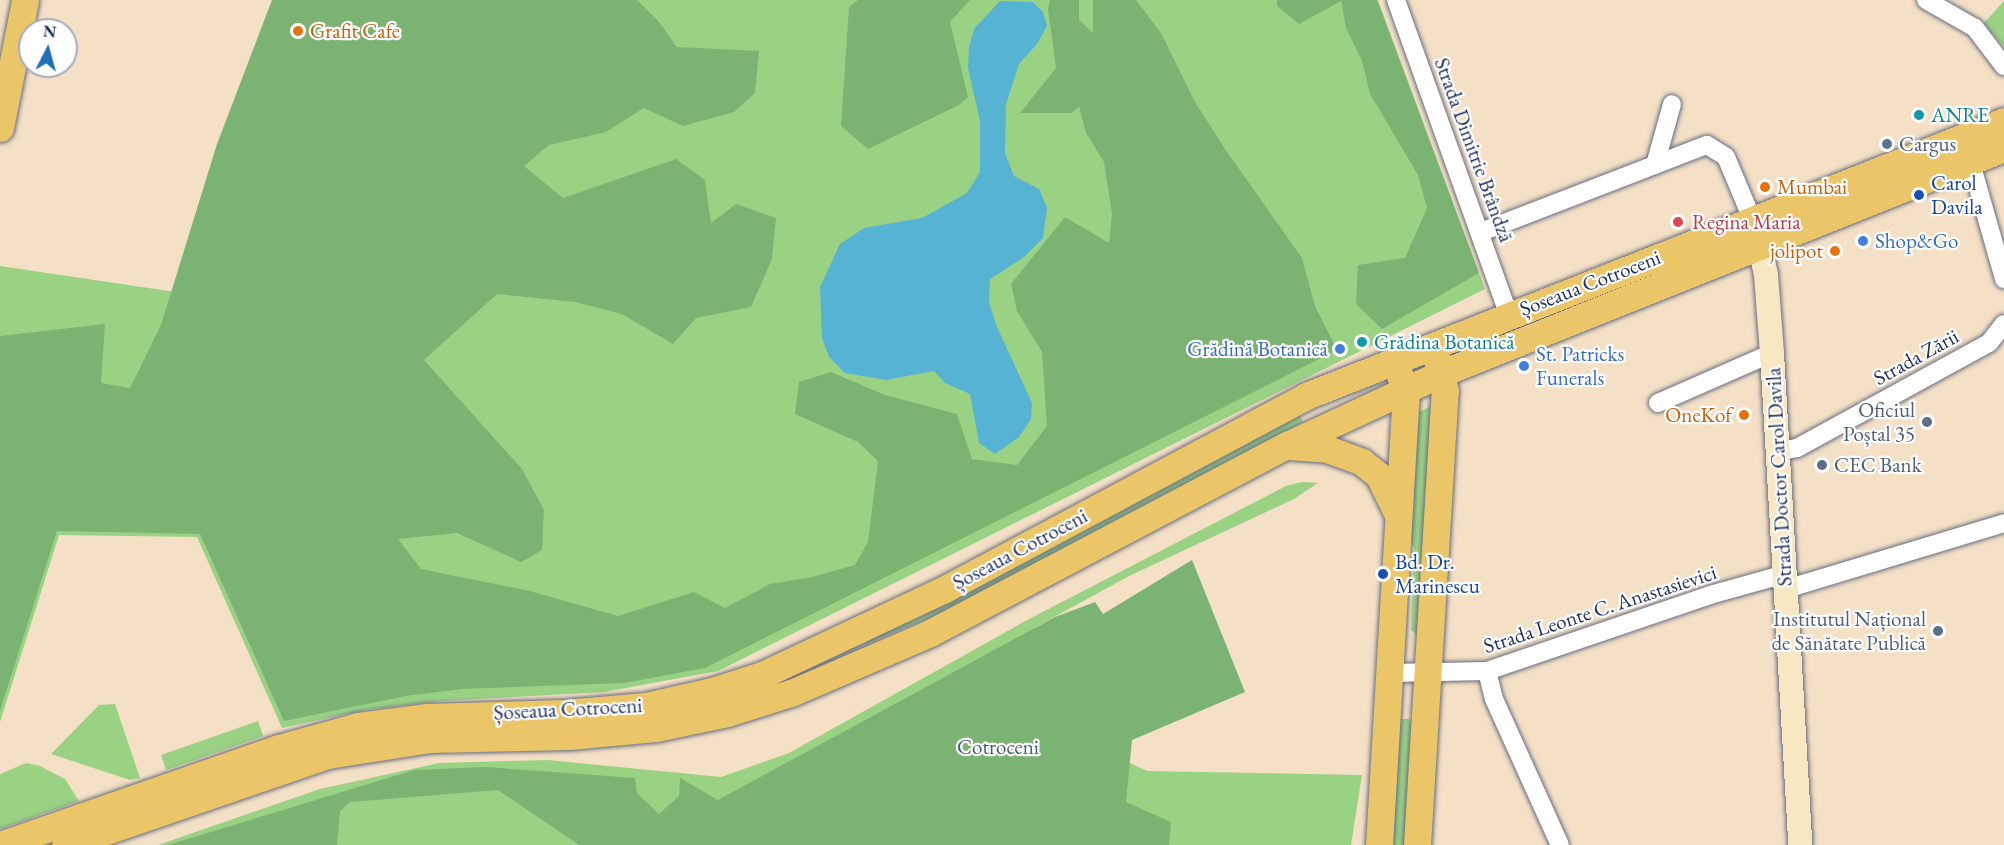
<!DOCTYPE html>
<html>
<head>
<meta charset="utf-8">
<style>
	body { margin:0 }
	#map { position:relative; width:2004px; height:845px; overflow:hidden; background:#f4e0c5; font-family:"EB Garamond",serif }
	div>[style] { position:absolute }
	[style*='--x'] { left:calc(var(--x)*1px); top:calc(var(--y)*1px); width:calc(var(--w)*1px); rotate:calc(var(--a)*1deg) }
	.green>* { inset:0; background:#9ad284 }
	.forest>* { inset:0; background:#7bb472 }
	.water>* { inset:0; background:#56b3d4 }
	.roads { filter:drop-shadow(0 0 2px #676d82) drop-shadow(0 0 2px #676d82) }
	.street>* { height:18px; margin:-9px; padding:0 9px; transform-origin:9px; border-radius:9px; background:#fff }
	.secondary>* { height:24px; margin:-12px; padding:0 12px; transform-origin:12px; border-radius:12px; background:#f7e8c3 }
	.primary>* { height:27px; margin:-13.5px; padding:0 13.5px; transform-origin:13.5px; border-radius:13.5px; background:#eac669 }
	.dots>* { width:16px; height:16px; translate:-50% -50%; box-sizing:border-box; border:3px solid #fff; border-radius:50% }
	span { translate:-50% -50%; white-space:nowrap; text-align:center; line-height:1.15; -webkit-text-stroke:4.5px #fff; paint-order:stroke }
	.food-label { font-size:21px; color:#c56008 }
	.left { translate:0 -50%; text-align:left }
	.right { translate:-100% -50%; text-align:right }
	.culture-label { font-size:21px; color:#0d838f }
	.service-label { font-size:21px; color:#4e5e75 }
	.street-label { font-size:21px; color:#1b2f5e }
	.transit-label { font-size:21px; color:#164399 }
	.health-label { font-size:21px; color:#be3a42 }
	.shop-label { font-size:21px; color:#366cbe }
	.park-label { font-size:21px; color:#416069 }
	.north { position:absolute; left:18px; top:18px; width:60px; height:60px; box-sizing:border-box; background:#fff; border:2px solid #a4acbf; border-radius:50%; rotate:6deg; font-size:16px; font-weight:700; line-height:24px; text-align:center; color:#1b2f5e }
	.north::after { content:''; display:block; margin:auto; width:21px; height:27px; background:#1f6fb2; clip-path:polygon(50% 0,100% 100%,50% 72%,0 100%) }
</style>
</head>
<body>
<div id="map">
	<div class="green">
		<i style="clip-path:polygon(276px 0,1378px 0,1485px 289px,718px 671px,604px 692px,441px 701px,365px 710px,282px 728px,197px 537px,59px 535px,0 722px,0 266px,182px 293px)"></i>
		<i style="clip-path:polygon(2004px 1px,2004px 47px,1984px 23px)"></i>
		<i style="clip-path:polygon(1433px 405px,1420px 630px,1416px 634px,1411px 630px,1414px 548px,1405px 529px,1411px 416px)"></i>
		<i style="clip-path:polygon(1298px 412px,1303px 422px,1049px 559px,969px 602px,865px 644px,867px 639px)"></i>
		<i style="clip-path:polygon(1302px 482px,1318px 483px,1294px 499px,1129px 576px,1036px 627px,1087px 703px,1097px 747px,1147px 771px,1362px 775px,1351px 845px,158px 845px,320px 789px,439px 763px,548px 760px,721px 777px,789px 753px,1031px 618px,1286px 486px)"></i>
		<i style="clip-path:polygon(115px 704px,140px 778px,130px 780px,51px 754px,99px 705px)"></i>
		<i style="clip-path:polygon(1399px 719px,1409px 719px,1414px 726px,1408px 845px,1394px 845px,1388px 827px)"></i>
		<i style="clip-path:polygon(258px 721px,263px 736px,166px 770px,161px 755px)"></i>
		<i style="clip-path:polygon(26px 763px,40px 766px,65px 779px,79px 801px,0 829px,0 774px)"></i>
	</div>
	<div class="forest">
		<i style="clip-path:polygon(272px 0,637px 0,659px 22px,677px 47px,759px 51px,755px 93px,734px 112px,683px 126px,644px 108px,606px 132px,549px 145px,524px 166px,563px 198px,676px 159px,705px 180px,711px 223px,736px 204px,776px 218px,772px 259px,751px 307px,696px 318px,673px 344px,622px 314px,575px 302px,497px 294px,424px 360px,522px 469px,544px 510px,542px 550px,521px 562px,457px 533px,398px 539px,421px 569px,530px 591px,618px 616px,694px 592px,725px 608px,770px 584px,812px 577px,855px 565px,868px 542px,878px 461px,858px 442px,795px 414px,799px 382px,831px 372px,885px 395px,957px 414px,972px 459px,1017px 465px,1047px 426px,1042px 352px,1017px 311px,1011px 284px,1065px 217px,1109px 243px,1112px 214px,1104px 162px,1086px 133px,1079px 107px,1071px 113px,1020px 113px,1056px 68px,1048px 9px,1050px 0,1079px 0,1079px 20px,1093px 33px,1093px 0,1136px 0,1161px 33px,1195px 102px,1225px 149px,1302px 258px,1315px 306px,1337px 350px,705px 668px,624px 683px,462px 689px,406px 696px,284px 721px,200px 534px,57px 531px,0 711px,0 336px,105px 324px,101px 383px,130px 388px,161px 325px,217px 144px)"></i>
		<i style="clip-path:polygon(858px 0,970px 0,950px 22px,968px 97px,959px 105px,868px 149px,841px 126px,849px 7px)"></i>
		<i style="clip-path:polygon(1277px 0,1377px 0,1479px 273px,1382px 329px,1356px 304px,1358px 265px,1405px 258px,1427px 208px,1418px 175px,1370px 94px,1362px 61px,1346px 28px,1341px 1px,1299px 24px,1277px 6px)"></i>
		<i style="clip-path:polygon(1192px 560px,1245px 692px,1132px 740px,1126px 802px,1171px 822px,1169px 845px,579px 845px,498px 790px,350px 802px,340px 811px,337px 845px,168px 845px,414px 770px,485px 767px,635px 778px,637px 793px,659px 814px,679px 796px,680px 778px,718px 800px,1055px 617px,1095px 602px,1103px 614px)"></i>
	</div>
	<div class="water">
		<i style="clip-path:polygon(1000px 1px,1033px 2px,1043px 12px,1047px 26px,1037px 44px,1019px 64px,1006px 104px,1005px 153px,1014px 176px,1039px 189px,1047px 208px,1043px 238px,1024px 257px,990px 279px,989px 302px,997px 327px,1032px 403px,1031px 419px,1019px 437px,995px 454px,979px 443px,970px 394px,945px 383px,934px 371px,886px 380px,845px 373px,829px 357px,822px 338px,820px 287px,840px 244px,864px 228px,922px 218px,967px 193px,980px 172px,980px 121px,968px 68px,969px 47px,974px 29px)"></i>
	</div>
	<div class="roads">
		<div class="street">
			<i style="--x:1396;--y:0;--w:335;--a:70.3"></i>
			<i style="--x:1926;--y:0;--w:56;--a:29.7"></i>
			<i style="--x:1975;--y:28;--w:48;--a:52.7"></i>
			<i style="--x:1971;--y:163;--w:121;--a:74.1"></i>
			<i style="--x:1655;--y:165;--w:63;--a:-74.4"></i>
			<i style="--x:1481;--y:232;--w:242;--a:-21.1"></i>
			<i style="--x:1707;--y:145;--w:22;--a:32"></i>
			<i style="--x:1726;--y:157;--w:67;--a:67.2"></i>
			<i style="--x:1658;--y:403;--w:124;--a:-23.7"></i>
			<i style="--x:1778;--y:451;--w:19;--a:-9"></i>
			<i style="--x:1797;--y:448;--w:219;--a:-28.7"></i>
			<i style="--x:1989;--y:343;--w:24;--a:-52"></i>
			<i style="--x:1786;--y:589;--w:228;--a:-16.8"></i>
			<i style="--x:1487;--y:671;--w:29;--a:76"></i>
			<i style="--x:1494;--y:699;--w:160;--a:65.7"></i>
			<i style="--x:1391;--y:673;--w:96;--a:-1.2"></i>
			<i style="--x:1487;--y:671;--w:236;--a:-18.8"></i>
			<i style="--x:1710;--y:595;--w:78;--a:-15.6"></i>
		</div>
		<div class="secondary">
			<i style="--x:1756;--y:229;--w:47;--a:77.7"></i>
			<i style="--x:1766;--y:275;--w:78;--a:85.6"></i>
			<i style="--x:1772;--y:353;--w:493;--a:86.7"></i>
		</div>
		<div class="primary">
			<i style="--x:0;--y:128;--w:130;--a:-78.9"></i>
			<i style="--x:1288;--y:446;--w:39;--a:4"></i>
			<i style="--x:1327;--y:449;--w:37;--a:20"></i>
			<i style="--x:1362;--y:462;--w:22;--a:39"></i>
			<i style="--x:1379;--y:476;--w:43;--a:64"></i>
			<i style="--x:0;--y:845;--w:295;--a:-19.2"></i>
			<i style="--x:279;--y:748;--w:82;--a:-15.6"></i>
			<i style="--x:358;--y:726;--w:70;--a:-7.4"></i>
			<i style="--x:427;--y:717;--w:137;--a:-1.7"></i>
			<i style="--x:564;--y:713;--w:82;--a:-4.9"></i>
			<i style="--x:646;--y:706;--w:68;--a:-12.8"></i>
			<i style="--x:712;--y:691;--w:52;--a:-17.7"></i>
			<i style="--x:762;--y:675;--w:200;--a:-25.2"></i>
			<i style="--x:943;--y:590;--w:412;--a:-28.1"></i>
			<i style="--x:1306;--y:396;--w:750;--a:-21.5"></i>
			<i style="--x:65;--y:845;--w:278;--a:-18.9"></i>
			<i style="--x:328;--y:755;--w:102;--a:-9"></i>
			<i style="--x:429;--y:739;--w:140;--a:-1.2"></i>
			<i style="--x:569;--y:736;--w:87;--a:-5.3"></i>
			<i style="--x:656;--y:728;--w:73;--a:-11.9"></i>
			<i style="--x:727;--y:713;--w:67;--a:-17.4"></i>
			<i style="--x:791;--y:693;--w:151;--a:-23.3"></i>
			<i style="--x:930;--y:633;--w:403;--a:-27.8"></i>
			<i style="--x:1287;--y:445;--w:171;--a:-24.9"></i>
			<i style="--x:1442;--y:373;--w:605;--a:-21.82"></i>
			<i style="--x:1379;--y:845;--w:456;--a:-86.6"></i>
			<i style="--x:1406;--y:390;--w:15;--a:-113"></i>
			<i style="--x:1417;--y:845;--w:455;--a:-86.5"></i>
			<i style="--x:1445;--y:391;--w:33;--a:-104"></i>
		</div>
	</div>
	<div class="dots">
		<i style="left:298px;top:31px;background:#e8710a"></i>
		<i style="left:1919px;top:115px;background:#0f9aa8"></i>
		<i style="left:1887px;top:144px;background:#5c6f8a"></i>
		<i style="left:1765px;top:187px;background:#e8710a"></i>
		<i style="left:1919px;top:195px;background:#1a4fb4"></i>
		<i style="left:1678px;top:222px;background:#e0444e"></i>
		<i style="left:1863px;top:241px;background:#3f7fe0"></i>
		<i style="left:1835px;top:251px;background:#e8710a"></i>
		<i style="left:1362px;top:342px;background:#0f9aa8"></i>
		<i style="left:1340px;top:349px;background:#3f7fe0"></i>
		<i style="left:1524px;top:366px;background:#3f7fe0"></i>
		<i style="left:1744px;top:415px;background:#e8710a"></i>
		<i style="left:1927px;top:422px;background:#5c6f8a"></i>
		<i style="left:1822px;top:465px;background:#5c6f8a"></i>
		<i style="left:1383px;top:574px;background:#1a4fb4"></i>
		<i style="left:1938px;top:631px;background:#5c6f8a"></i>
	</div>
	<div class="food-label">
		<span class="left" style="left:310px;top:31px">Grafit Cafe</span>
		<span class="left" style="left:1777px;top:187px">Mumbai</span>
		<span class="right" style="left:1823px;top:251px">jolipot</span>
		<span class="right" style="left:1732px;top:415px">OneKof</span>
	</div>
	<div class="culture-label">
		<span class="left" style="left:1931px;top:115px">ANRE</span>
		<span class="left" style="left:1374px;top:342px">Grădina Botanică</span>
	</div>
	<div class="service-label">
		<span class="left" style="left:1899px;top:144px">Cargus</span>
		<span class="right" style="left:1915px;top:422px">Oficiul<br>Poștal 35</span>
		<span class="left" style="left:1834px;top:465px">CEC Bank</span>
		<span class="right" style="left:1926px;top:631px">Institutul Național<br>de Sănătate Publică</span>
	</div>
	<div class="street-label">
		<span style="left:1474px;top:150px;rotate:70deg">Strada Dimitrie Brândză</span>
		<span style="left:1590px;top:283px;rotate:-21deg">Șoseaua Cotroceni</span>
		<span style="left:1916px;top:357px;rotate:-29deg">Strada Zării</span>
		<span style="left:1779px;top:477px;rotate:-93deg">Strada Doctor Carol Davila</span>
		<span style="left:1020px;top:549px;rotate:-28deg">Șoseaua Cotroceni</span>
		<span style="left:1600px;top:609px;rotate:-18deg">Strada Leonte C. Anastasievici</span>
		<span style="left:568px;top:709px;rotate:-3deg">Șoseaua Cotroceni</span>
	</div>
	<div class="transit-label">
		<span class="left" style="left:1931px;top:195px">Carol<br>Davila</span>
		<span class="left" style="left:1395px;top:574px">Bd. Dr.<br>Marinescu</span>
	</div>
	<div class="health-label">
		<span class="left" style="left:1692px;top:222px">Regina Maria</span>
	</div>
	<div class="shop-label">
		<span class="left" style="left:1875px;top:241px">Shop&amp;Go</span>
		<span class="right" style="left:1328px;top:349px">Grădină Botanică</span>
		<span class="left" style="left:1536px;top:366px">St. Patricks<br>Funerals</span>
	</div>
	<div class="park-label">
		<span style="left:998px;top:747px">Cotroceni</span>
	</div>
	<div class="north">N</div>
</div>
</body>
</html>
